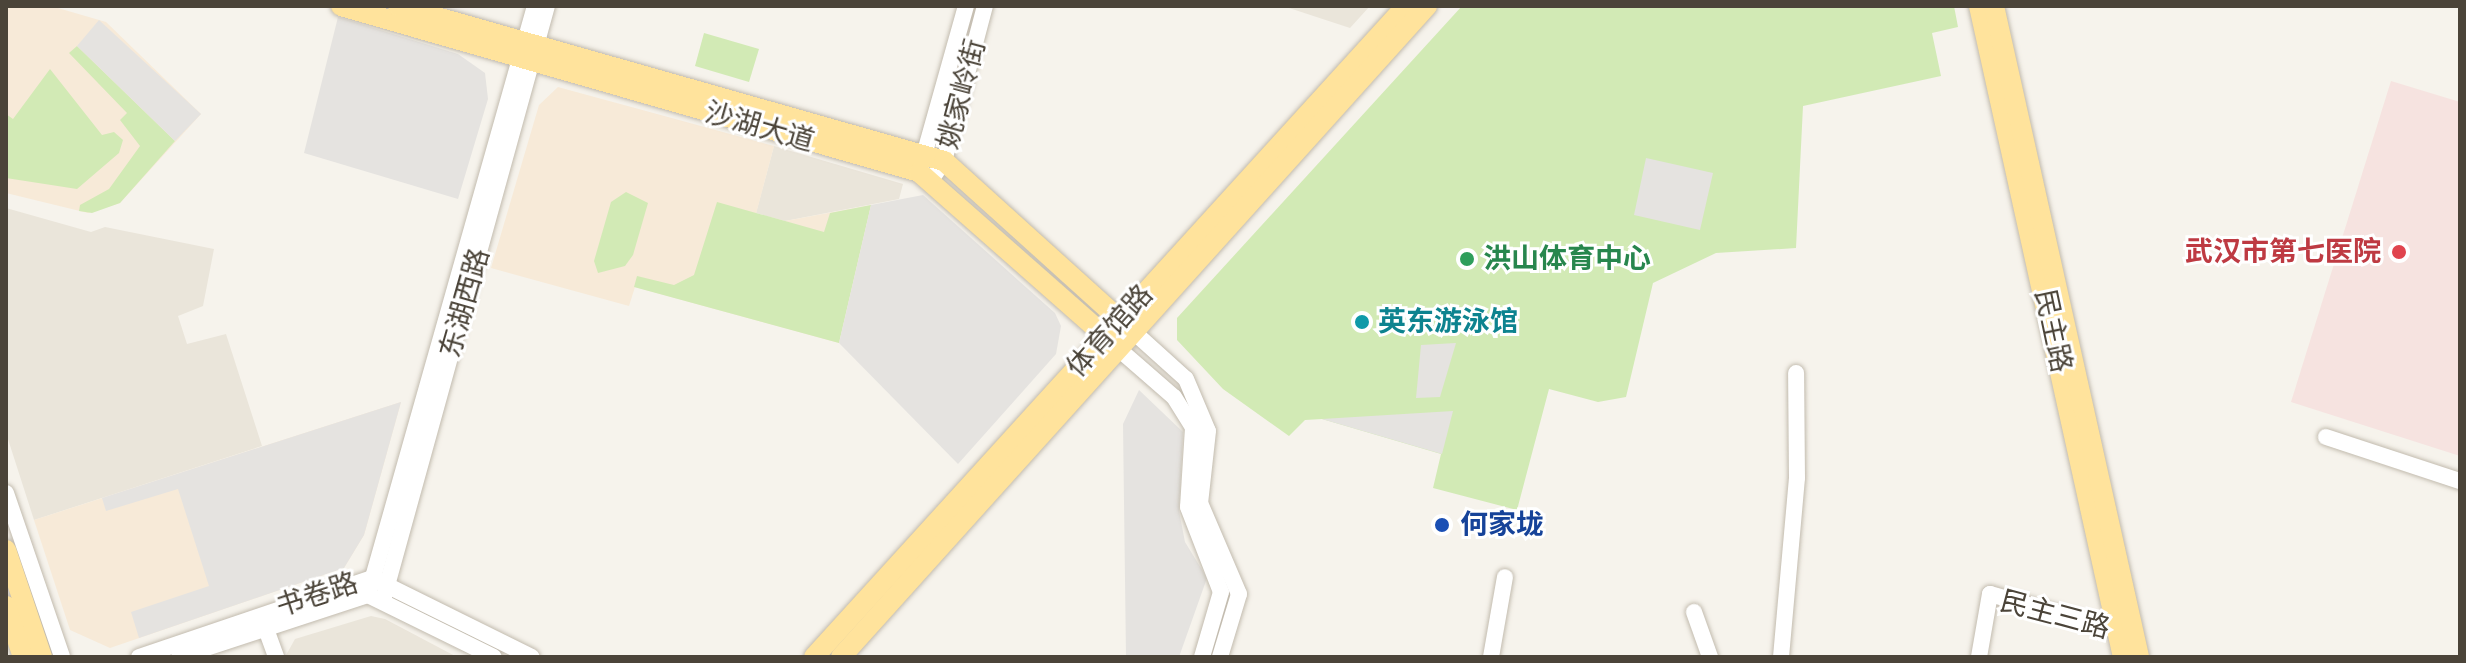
<!DOCTYPE html>
<html>
<head>
<meta charset="utf-8">
<style>
	body { margin:0 }
	#map { position:relative; width:2466px; height:663px; overflow:hidden; background:#f6f3ec; font-family:"Roboto Condensed","Noto Sans SC",sans-serif }
	div>[style] { position:absolute }
	[style*='--x'] { left:calc(var(--x)*1px); top:calc(var(--y)*1px); width:calc(var(--w)*1px); rotate:calc(var(--a)*1deg) }
	.residential>* { inset:0; background:#eae5da }
	.commercial>* { inset:0; background:#f7ead8 }
	.medical>* { inset:0; background:#f6e3e0 }
	.green>* { inset:0; background:#d2eab5 }
	.parking>* { inset:0; background:#e5e3e0 }
	.roads { filter:drop-shadow(0 0 2px #c2bbae) drop-shadow(0 0 2px #c2bbae) }
	.minor>* { height:16px; margin:-8px; padding:0 8px; transform-origin:8px; border-radius:8px; background:#fff }
	.major>* { height:20px; margin:-10px; padding:0 10px; transform-origin:10px; border-radius:10px; background:#ffe39c }
	.dots>* { width:22px; height:22px; translate:-50% -50%; box-sizing:border-box; border:4px solid #fff; border-radius:50% }
	span { translate:-50% -50%; white-space:nowrap; text-align:center; line-height:1.15; -webkit-text-stroke:6px #fff; paint-order:stroke }
	.street-label { font-size:28px; color:#4b4439 }
	.health-label { font-size:28px; color:#be3a42; font-weight:700 }
	.right { translate:-100% -50%; text-align:right }
	.leisure-label { font-size:28px; color:#27864d; font-weight:700 }
	.left { translate:0 -50%; text-align:left }
	.culture-label { font-size:28px; color:#0d838f; font-weight:700 }
	.transit-label { font-size:28px; color:#164399; font-weight:700 }
	.frame { position:absolute; inset:0; border:8px solid #4b4439; pointer-events:none }
</style>
</head>
<body>
<div id="map">
	<div class="residential">
		<i style="clip-path:polygon(1283px 6px,1370px 6px,1350px 28px)"></i>
		<i style="clip-path:polygon(774px 146px,903px 184px,899px 199px,785px 221px,756px 213px)"></i>
		<i style="clip-path:polygon(6px 208px,91px 232px,105px 227px,214px 249px,203px 306px,178px 316px,187px 344px,226px 334px,262px 446px,34px 520px,6px 433px)"></i>
		<i style="clip-path:polygon(371px 616px,385px 619px,457px 657px,285px 657px,295px 639px)"></i>
	</div>
	<div class="commercial">
		<i style="clip-path:polygon(6px 6px,51px 6px,106px 22px,201px 114px,120px 203px,88px 213px,6px 193px)"></i>
		<i style="clip-path:polygon(558px 87px,774px 146px,756px 214px,785px 221px,871px 205px,839px 343px,635px 287px,629px 306px,491px 268px,539px 105px)"></i>
		<i style="clip-path:polygon(401px 402px,364px 535px,344px 568px,110px 648px,70px 630px,34px 520px)"></i>
	</div>
	<div class="medical">
		<i style="clip-path:polygon(2391px 81px,2460px 102px,2460px 456px,2291px 402px)"></i>
	</div>
	<div class="green">
		<i style="clip-path:polygon(1462px 6px,1954px 6px,1958px 27px,1932px 33px,1941px 76px,1803px 106px,1796px 248px,1716px 253px,1653px 283px,1626px 397px,1598px 402px,1549px 389px,1517px 510px,1433px 488px,1441px 454px,1322px 419px,1305px 420px,1289px 436px,1223px 389px,1177px 340px,1177px 318px)"></i>
		<i style="clip-path:polygon(704px 33px,759px 49px,749px 82px,695px 66px)"></i>
		<i style="clip-path:polygon(77px 46px,175px 141px,120px 203px,92px 213px,79px 211px,80px 205px,109px 189px,140px 146px,120px 120px,127px 113px,69px 53px)"></i>
		<i style="clip-path:polygon(50px 69px,102px 135px,114px 132px,123px 140px,119px 153px,77px 189px,6px 178px,6px 114px,13px 119px)"></i>
		<i style="clip-path:polygon(626px 192px,648px 203px,633px 255px,625px 266px,598px 273px,594px 261px,611px 202px)"></i>
		<i style="clip-path:polygon(717px 202px,824px 232px,830px 213px,871px 205px,839px 343px,634px 287px,637px 276px,674px 285px,694px 275px)"></i>
	</div>
	<div class="parking">
		<i style="clip-path:polygon(338px 17px,458px 54px,485px 73px,488px 99px,458px 199px,304px 153px)"></i>
		<i style="clip-path:polygon(99px 20px,201px 114px,175px 141px,77px 46px)"></i>
		<i style="clip-path:polygon(1646px 158px,1713px 173px,1700px 230px,1634px 215px)"></i>
		<i style="clip-path:polygon(923px 195px,1055px 313px,1061px 326px,1056px 354px,958px 464px,839px 343px,871px 205px)"></i>
		<i style="clip-path:polygon(1456px 343px,1440px 397px,1416px 398px,1421px 345px)"></i>
		<i style="clip-path:polygon(1139px 390px,1183px 432px,1179px 511px,1185px 542px,1207px 578px,1179px 657px,1126px 657px,1123px 424px)"></i>
		<i style="clip-path:polygon(401px 402px,364px 535px,344px 568px,139px 638px,131px 612px,209px 586px,178px 489px,106px 511px,102px 498px)"></i>
		<i style="clip-path:polygon(1453px 411px,1442px 454px,1322px 419px)"></i>
	</div>
	<div class="roads">
		<div class="minor">
			<i style="--x:921;--y:166;--w:166;--a:-74.3"></i>
			<i style="--x:931;--y:180;--w:23;--a:-56"></i>
			<i style="--x:944;--y:161;--w:160;--a:-75.2"></i>
			<i style="--x:1136;--y:334;--w:67;--a:42"></i>
			<i style="--x:1186;--y:379;--w:56;--a:67.1"></i>
			<i style="--x:1208;--y:431;--w:72;--a:96.3"></i>
			<i style="--x:1200;--y:503;--w:99;--a:66.8"></i>
			<i style="--x:1239;--y:594;--w:66;--a:106.8"></i>
			<i style="--x:1121;--y:351;--w:70;--a:41"></i>
			<i style="--x:1174;--y:397;--w:36;--a:58"></i>
			<i style="--x:1193;--y:428;--w:79;--a:93.6"></i>
			<i style="--x:1188;--y:507;--w:91;--a:68.8"></i>
			<i style="--x:1221;--y:592;--w:68;--a:106.3"></i>
			<i style="--x:2326;--y:437;--w:141;--a:18.2"></i>
			<i style="--x:6;--y:493;--w:173;--a:71.1"></i>
			<i style="--x:368;--y:595;--w:612;--a:-74.17"></i>
			<i style="--x:383;--y:600;--w:616;--a:-74.57"></i>
			<i style="--x:1694;--y:612;--w:48;--a:70.4"></i>
			<i style="--x:266;--y:629;--w:30;--a:70"></i>
			<i style="--x:139;--y:657;--w:246;--a:-18.7"></i>
			<i style="--x:372;--y:578;--w:178;--a:26.3"></i>
			<i style="--x:179;--y:657;--w:199;--a:-18.2"></i>
			<i style="--x:368;--y:595;--w:140;--a:26.2"></i>
			<i style="--x:1491;--y:657;--w:81;--a:-80.1"></i>
			<i style="--x:1781;--y:657;--w:180;--a:-84.9"></i>
			<i style="--x:1797;--y:478;--w:105;--a:-90.5"></i>
			<i style="--x:1979;--y:657;--w:64;--a:-80.1"></i>
			<i style="--x:1990;--y:594;--w:142;--a:15.9"></i>
		</div>
		<div class="major">
			<i style="--x:341;--y:6;--w:601;--a:16.02"></i>
			<i style="--x:919;--y:172;--w:259;--a:41.4"></i>
			<i style="--x:398;--y:6;--w:568;--a:15.85"></i>
			<i style="--x:944;--y:161;--w:251;--a:42.1"></i>
			<i style="--x:1979;--y:6;--w:667;--a:77.53"></i>
			<i style="--x:1994;--y:6;--w:667;--a:77.44"></i>
			<i style="--x:6;--y:550;--w:113;--a:71.4"></i>
			<i style="--x:6;--y:606;--w:54;--a:71.6"></i>
			<i style="--x:814;--y:657;--w:880;--a:-47.72"></i>
			<i style="--x:841;--y:657;--w:876;--a:-48.01"></i>
		</div>
	</div>
	<div class="dots">
		<i style="left:2399px;top:252px;background:#e0444e"></i>
		<i style="left:1467px;top:259px;background:#2e9e5b"></i>
		<i style="left:1362px;top:322px;background:#0f9aa8"></i>
		<i style="left:1442px;top:525px;background:#1a4fb4"></i>
	</div>
	<div class="street-label">
		<span style="left:962px;top:94px;rotate:-75deg">姚家岭街</span>
		<span style="left:760px;top:127px;rotate:16deg">沙湖大道</span>
		<span style="left:465px;top:303px;rotate:-74deg">东湖西路</span>
		<span style="left:1110px;top:331px;rotate:-48deg">体育馆路</span>
		<span style="left:2053px;top:331px;rotate:78deg">民主路</span>
		<span style="left:317px;top:595px;rotate:-18deg">书卷路</span>
		<span style="left:2055px;top:615px;rotate:15deg">民主三路</span>
	</div>
	<div class="health-label">
		<span class="right" style="left:2381px;top:252px">武汉市第七医院</span>
	</div>
	<div class="leisure-label">
		<span class="left" style="left:1483px;top:259px">洪山体育中心</span>
	</div>
	<div class="culture-label">
		<span class="left" style="left:1378px;top:322px">英东游泳馆</span>
	</div>
	<div class="transit-label">
		<span class="left" style="left:1460px;top:525px">何家垅</span>
	</div>
	<div class="frame"></div>
</div>
</body>
</html>
